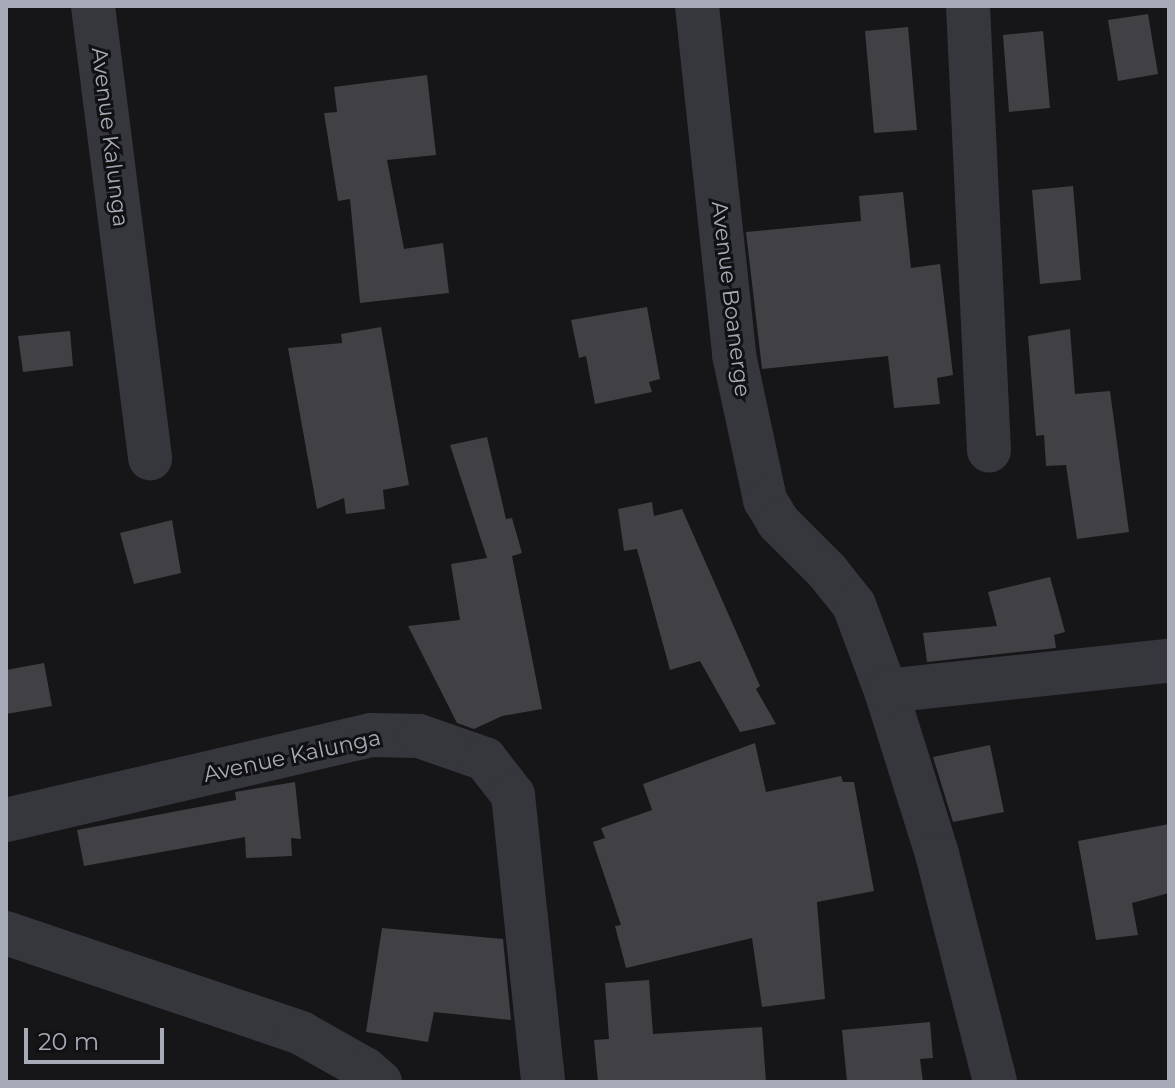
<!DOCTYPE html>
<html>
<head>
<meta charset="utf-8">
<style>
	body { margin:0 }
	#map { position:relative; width:1175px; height:1088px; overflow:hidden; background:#161618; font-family:Montserrat,sans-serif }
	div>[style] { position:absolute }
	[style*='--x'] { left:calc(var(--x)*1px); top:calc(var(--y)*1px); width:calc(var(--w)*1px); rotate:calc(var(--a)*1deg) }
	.building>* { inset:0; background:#404045 }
	.minor>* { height:44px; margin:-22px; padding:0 22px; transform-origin:22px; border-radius:22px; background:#36373d }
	span { translate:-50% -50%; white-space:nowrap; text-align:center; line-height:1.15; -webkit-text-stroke:6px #111113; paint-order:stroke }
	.street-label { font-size:22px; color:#a7abb8 }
	.frame { position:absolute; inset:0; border:8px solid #a7abb8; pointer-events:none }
	.scale { position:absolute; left:24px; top:1028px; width:140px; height:36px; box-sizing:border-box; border:4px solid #a7abb8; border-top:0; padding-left:10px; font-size:24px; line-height:28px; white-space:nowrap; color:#a7abb8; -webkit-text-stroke:6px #111113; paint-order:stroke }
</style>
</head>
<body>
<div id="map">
	<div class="building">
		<i style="clip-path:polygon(1148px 14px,1158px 74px,1118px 81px,1108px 20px)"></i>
		<i style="clip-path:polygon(908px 27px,917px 130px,874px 133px,865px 31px)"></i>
		<i style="clip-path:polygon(1043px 31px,1050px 108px,1009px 112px,1003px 35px)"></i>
		<i style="clip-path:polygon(427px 75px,436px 155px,387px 160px,404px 249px,443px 243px,449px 293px,360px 303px,350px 199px,338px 201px,324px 113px,337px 112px,334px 87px)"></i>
		<i style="clip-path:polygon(1073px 186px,1081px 280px,1040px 284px,1032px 190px)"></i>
		<i style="clip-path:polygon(903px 192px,911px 268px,940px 264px,953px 375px,937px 378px,940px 404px,894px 408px,888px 356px,762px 369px,746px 232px,861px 221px,859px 196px)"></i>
		<i style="clip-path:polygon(647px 307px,660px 379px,649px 382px,652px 392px,595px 404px,586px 356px,579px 358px,571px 320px)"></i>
		<i style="clip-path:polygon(381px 327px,409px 485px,383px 490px,385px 509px,346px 514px,344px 498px,317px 509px,288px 348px,342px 343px,341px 334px)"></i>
		<i style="clip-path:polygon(1070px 329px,1075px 394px,1110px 391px,1129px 532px,1077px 539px,1066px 465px,1046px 466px,1044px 435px,1036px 436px,1028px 336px)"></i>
		<i style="clip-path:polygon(70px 331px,73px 366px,23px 372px,18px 336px)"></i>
		<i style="clip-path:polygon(487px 437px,506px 519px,512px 518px,522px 553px,512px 556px,542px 709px,502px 716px,474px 729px,457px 723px,408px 626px,460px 620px,451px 564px,487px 558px,450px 445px)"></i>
		<i style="clip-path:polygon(652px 502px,654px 516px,682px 509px,760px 686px,756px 689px,776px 724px,740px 732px,700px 661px,670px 670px,637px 549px,624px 551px,618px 509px)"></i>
		<i style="clip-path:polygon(172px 520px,181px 573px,134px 584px,120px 533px)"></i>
		<i style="clip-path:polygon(1050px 577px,1065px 632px,1054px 635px,1056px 648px,927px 662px,923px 633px,997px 626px,988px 592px)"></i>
		<i style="clip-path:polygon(44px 663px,52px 706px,6px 714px,6px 670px)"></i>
		<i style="clip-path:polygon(755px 743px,766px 792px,841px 776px,843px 782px,854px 782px,874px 891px,817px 902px,825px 999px,762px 1007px,752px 938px,626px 968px,615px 926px,621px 925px,593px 842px,605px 838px,601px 828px,652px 810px,643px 784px)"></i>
		<i style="clip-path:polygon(990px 745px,1004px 812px,953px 822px,933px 757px)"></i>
		<i style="clip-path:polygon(295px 782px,301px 839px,291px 838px,292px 856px,246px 858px,245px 837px,84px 866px,77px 830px,236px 800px,235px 792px)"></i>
		<i style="clip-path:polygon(1169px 824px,1169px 893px,1132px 903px,1138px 935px,1096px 940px,1078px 841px)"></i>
		<i style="clip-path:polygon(382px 928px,503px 939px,511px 1020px,434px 1012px,428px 1042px,366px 1032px)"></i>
		<i style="clip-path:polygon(649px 980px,653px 1034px,762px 1027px,766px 1082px,598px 1082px,594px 1040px,609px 1039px,605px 983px)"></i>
		<i style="clip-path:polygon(930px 1022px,933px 1058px,920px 1059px,923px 1082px,847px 1082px,842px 1030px)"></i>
	</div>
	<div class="minor">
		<i style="--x:93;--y:6;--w:456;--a:82.8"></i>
		<i style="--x:697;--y:6;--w:351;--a:83.9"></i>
		<i style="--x:734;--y:355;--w:148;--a:77.9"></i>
		<i style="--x:765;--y:500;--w:26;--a:59"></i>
		<i style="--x:778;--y:522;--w:69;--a:45"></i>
		<i style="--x:827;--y:571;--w:43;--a:51.5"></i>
		<i style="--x:854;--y:605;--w:92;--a:69.6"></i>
		<i style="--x:886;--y:691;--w:171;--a:72.6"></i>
		<i style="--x:937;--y:854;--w:235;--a:75.7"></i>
		<i style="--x:968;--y:6;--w:445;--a:87.3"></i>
		<i style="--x:886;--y:691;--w:285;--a:-6.1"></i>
		<i style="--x:6;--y:820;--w:375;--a:-13.1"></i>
		<i style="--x:371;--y:735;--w:48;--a:1.2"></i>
		<i style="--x:419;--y:736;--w:70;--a:19.2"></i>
		<i style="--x:485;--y:759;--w:46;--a:52.1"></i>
		<i style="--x:513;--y:795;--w:289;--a:84"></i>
		<i style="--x:6;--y:933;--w:311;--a:18.7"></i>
		<i style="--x:301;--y:1033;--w:73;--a:29.4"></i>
		<i style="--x:365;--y:1069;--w:20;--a:41"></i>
	</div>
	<div class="street-label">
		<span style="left:110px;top:137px;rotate:83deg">Avenue Kalunga</span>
		<span style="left:731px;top:299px;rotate:83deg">Avenue Boanerge</span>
		<span style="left:292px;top:756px;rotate:-12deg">Avenue Kalunga</span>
	</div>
	<div class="frame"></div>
	<div class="scale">20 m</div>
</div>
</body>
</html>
